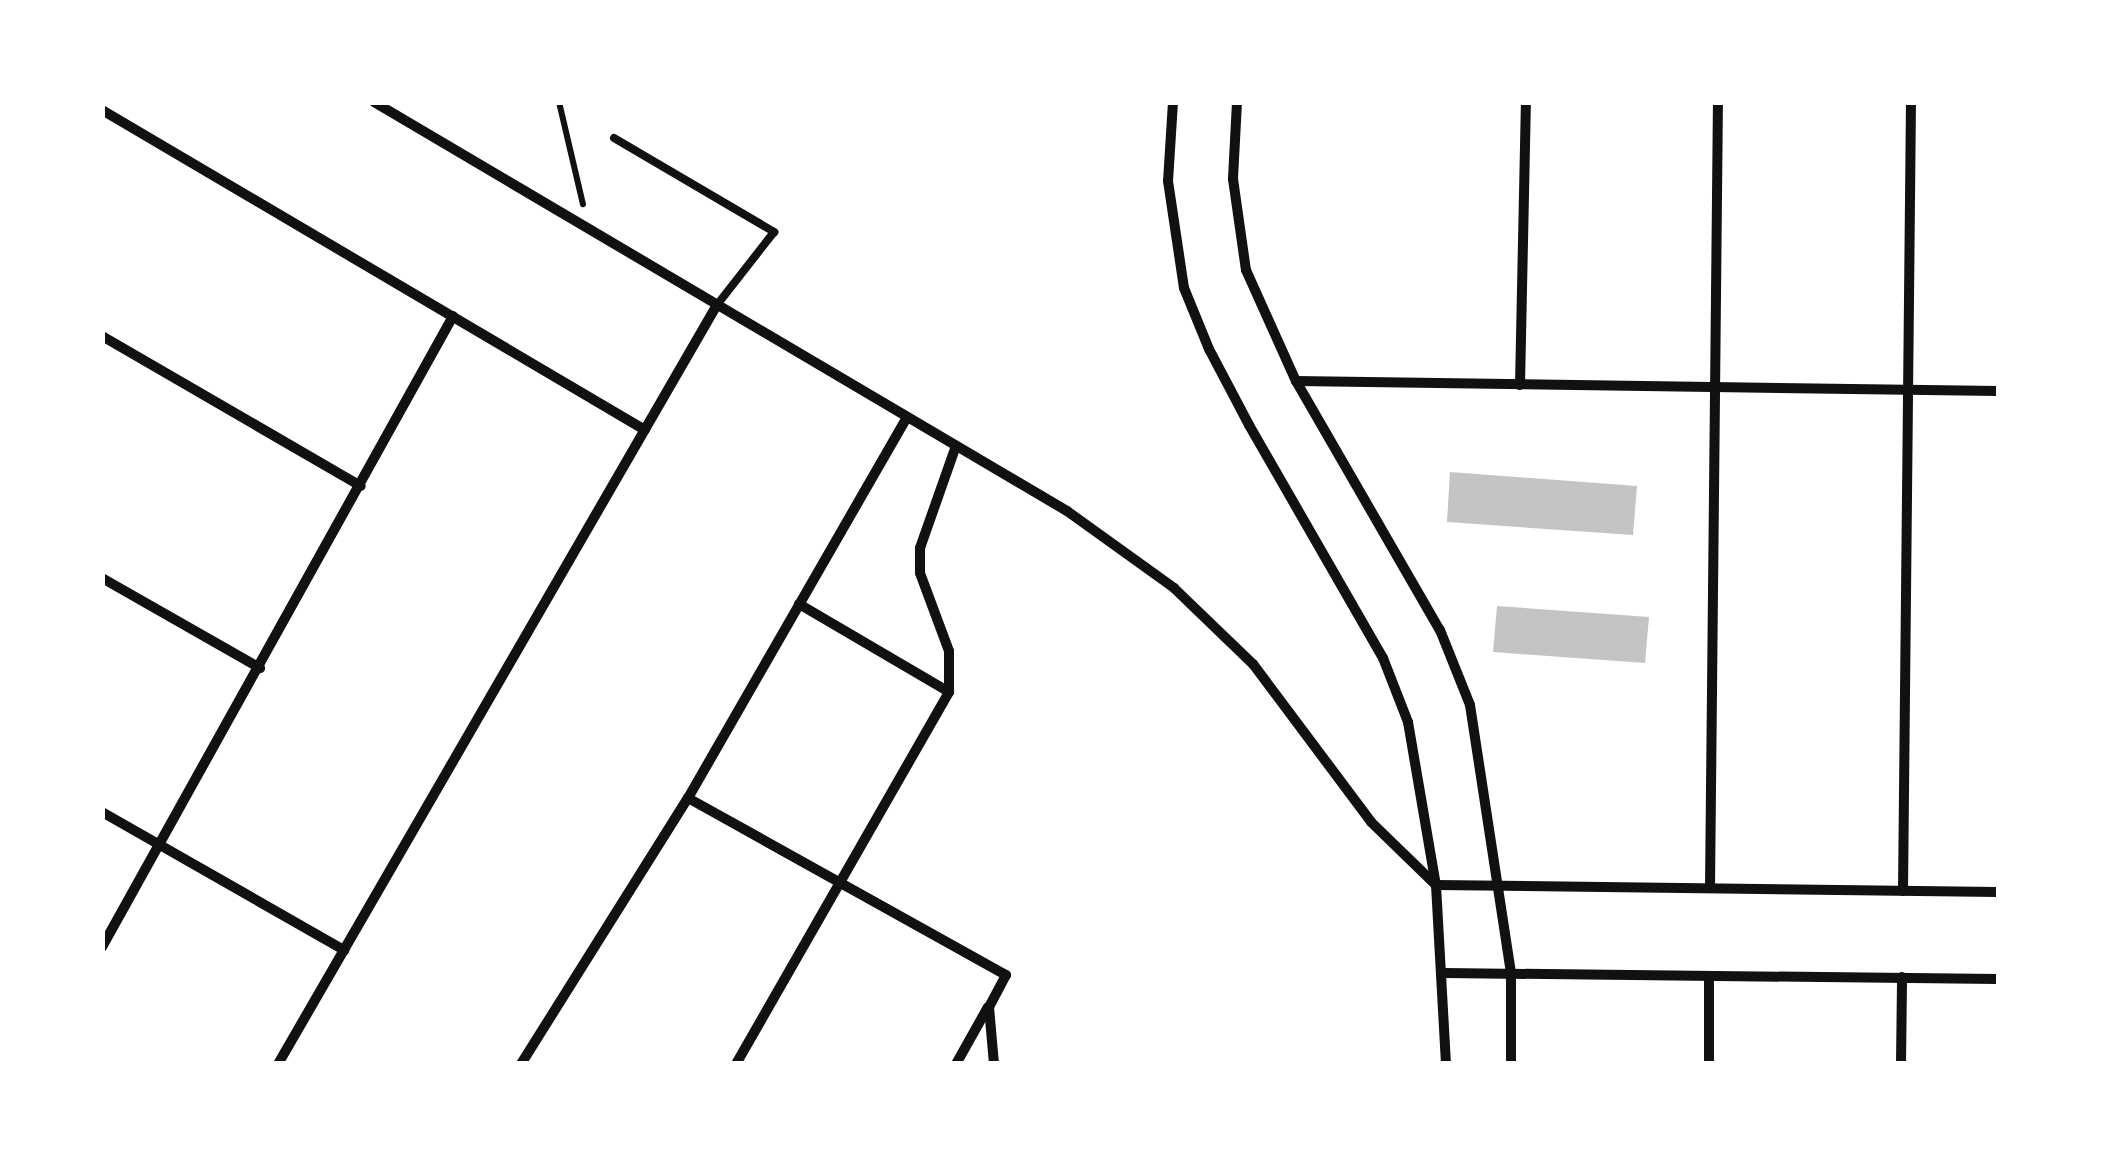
<!DOCTYPE html>
<html>
<head>
<meta charset="utf-8">
<style>
	body { margin:0 }
	#map { position:relative; width:2101px; height:1166px; overflow:hidden; background:#fff; font-family:Merriweather,serif }
	div>[style] { position:absolute }
	[style*='--x'] { left:calc(var(--x)*1px); top:calc(var(--y)*1px); width:calc(var(--w)*1px); rotate:calc(var(--a)*1deg) }
	.building>* { inset:0; background:#c4c4c4 }
	.path>* { height:6px; margin:-3px; padding:0 3px; transform-origin:3px; border-radius:3px; background:#111 }
	.service>* { height:8px; margin:-4px; padding:0 4px; transform-origin:4px; border-radius:4px; background:#111 }
	.minor>* { height:10px; margin:-5px; padding:0 5px; transform-origin:5px; border-radius:5px; background:#111 }
	span { translate:-50% -50%; white-space:nowrap; text-align:center; line-height:1.15; -webkit-text-stroke:8px #fff; paint-order:stroke }
	.frame { position:absolute; inset:0; border:105px solid #fff; pointer-events:none }
</style>
</head>
<body>
<div id="map">
	<div class="building">
		<i style="clip-path:polygon(1450px 472px,1637px 486px,1633px 535px,1447px 522px)"></i>
		<i style="clip-path:polygon(1497px 606px,1649px 617px,1645px 663px,1493px 652px)"></i>
	</div>
	<div class="path">
		<i style="--x:559;--y:102;--w:105;--a:76.8"></i>
	</div>
	<div class="service">
		<i style="--x:614;--y:138;--w:186;--a:30.4"></i>
		<i style="--x:774;--y:232;--w:93;--a:128"></i>
	</div>
	<div class="minor">
		<i style="--x:374;--y:102;--w:805;--a:30.55"></i>
		<i style="--x:1067;--y:511;--w:132;--a:35.7"></i>
		<i style="--x:1174;--y:588;--w:110;--a:43.9"></i>
		<i style="--x:1253;--y:664;--w:197;--a:53.2"></i>
		<i style="--x:1371;--y:822;--w:91;--a:44.1"></i>
		<i style="--x:1436;--y:885;--w:562;--a:0.71"></i>
		<i style="--x:1173;--y:102;--w:79;--a:93.6"></i>
		<i style="--x:1168;--y:181;--w:108;--a:81.5"></i>
		<i style="--x:1184;--y:288;--w:66;--a:67.7"></i>
		<i style="--x:1209;--y:349;--w:86;--a:62.2"></i>
		<i style="--x:1249;--y:425;--w:269;--a:60.1"></i>
		<i style="--x:1383;--y:658;--w:69;--a:68.7"></i>
		<i style="--x:1408;--y:722;--w:165;--a:80.3"></i>
		<i style="--x:1436;--y:885;--w:179;--a:86.8"></i>
		<i style="--x:1237;--y:102;--w:77;--a:93"></i>
		<i style="--x:1233;--y:179;--w:92;--a:81.9"></i>
		<i style="--x:1246;--y:270;--w:122;--a:65.8"></i>
		<i style="--x:1296;--y:381;--w:288;--a:60"></i>
		<i style="--x:1440;--y:630;--w:81;--a:68.2"></i>
		<i style="--x:1470;--y:705;--w:272;--a:81.3"></i>
		<i style="--x:1511;--y:974;--w:90;--a:90"></i>
		<i style="--x:102;--y:110;--w:630;--a:30.51"></i>
		<i style="--x:102;--y:336;--w:299;--a:30.1"></i>
		<i style="--x:1296;--y:381;--w:702;--a:0.82"></i>
		<i style="--x:1520;--y:385;--w:283;--a:-88.8"></i>
		<i style="--x:102;--y:578;--w:182;--a:29.7"></i>
		<i style="--x:799;--y:604;--w:174;--a:30.4"></i>
		<i style="--x:688;--y:798;--w:364;--a:29.1"></i>
		<i style="--x:1006;--y:975;--w:36;--a:118"></i>
		<i style="--x:989;--y:1007;--w:57;--a:85"></i>
		<i style="--x:102;--y:812;--w:279;--a:29.7"></i>
		<i style="--x:1710;--y:888;--w:786;--a:-89.42"></i>
		<i style="--x:1903;--y:891;--w:789;--a:-89.42"></i>
		<i style="--x:102;--y:947;--w:722;--a:-60.91"></i>
		<i style="--x:1444;--y:973;--w:554;--a:0.62"></i>
		<i style="--x:278;--y:1064;--w:877;--a:-59.96"></i>
		<i style="--x:521;--y:1064;--w:314;--a:-57.9"></i>
		<i style="--x:688;--y:798;--w:439;--a:-60.1"></i>
		<i style="--x:736;--y:1064;--w:429;--a:-60.2"></i>
		<i style="--x:949;--y:692;--w:41;--a:-90"></i>
		<i style="--x:949;--y:651;--w:83;--a:-110.4"></i>
		<i style="--x:920;--y:573;--w:25;--a:-90"></i>
		<i style="--x:920;--y:548;--w:108;--a:-70.6"></i>
		<i style="--x:956;--y:1064;--w:65;--a:-60.7"></i>
		<i style="--x:1709;--y:1064;--w:87;--a:-90"></i>
		<i style="--x:1901;--y:1064;--w:87;--a:-89.3"></i>
	</div>
	<div class="frame"></div>
</div>
</body>
</html>
